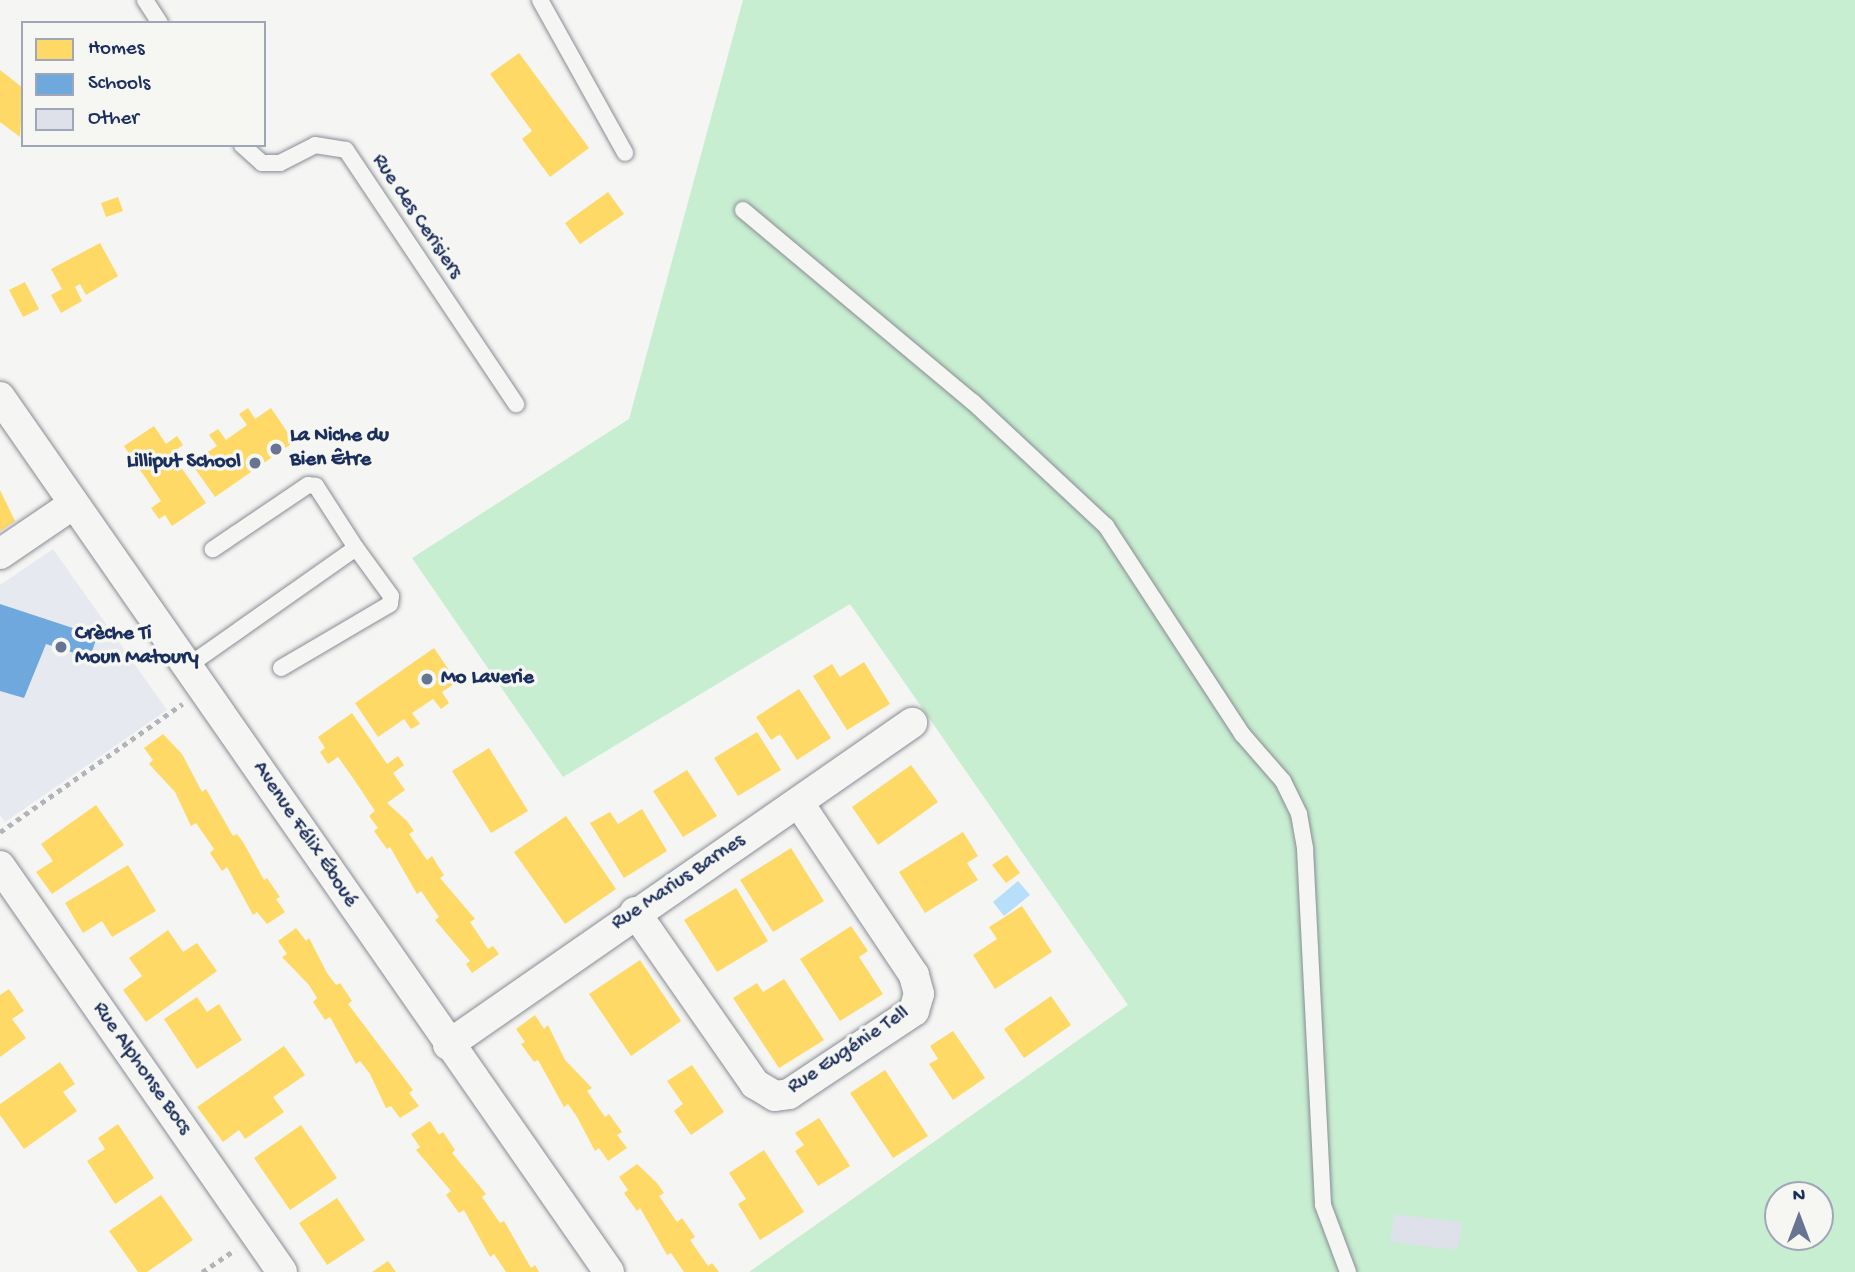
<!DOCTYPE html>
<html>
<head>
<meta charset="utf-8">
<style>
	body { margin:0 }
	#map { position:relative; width:1855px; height:1272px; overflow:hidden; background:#f5f5f3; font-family:"Gochi Hand",sans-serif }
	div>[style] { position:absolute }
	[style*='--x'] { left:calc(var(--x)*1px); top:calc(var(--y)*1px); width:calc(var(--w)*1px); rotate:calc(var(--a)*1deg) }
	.built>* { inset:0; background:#e7e9f0 }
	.green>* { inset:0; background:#c7eed0 }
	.water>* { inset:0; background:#b7dff9 }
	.homes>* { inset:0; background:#ffd966 }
	.schools>* { inset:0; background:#6fa8dc }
	.building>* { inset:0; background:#dee1e9 }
	.path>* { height:4.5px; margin-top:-2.25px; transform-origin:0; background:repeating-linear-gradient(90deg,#b2b4b9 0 5px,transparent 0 10px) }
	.roads { filter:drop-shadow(0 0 2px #898d95) drop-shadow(0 0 2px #898d95) }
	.lane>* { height:16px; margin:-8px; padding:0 8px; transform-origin:8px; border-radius:8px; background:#f5f5f3 }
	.street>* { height:30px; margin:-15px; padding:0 15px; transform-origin:15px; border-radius:15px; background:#f5f5f3 }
	.dots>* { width:19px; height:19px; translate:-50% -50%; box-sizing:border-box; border:4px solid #f6f6f2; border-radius:50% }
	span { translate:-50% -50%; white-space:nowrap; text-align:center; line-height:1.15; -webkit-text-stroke:7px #f6f6f2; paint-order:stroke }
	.street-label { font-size:21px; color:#1b2f5e }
	.poi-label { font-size:21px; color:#1b2f5e; font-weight:700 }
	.left { translate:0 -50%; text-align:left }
	.right { translate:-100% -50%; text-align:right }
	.legend { position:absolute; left:21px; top:21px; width:245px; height:126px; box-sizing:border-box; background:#f6f6f2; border:2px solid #9ea6b7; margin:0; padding:9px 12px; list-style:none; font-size:21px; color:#1b2f5e }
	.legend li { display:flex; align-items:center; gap:14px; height:35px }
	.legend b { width:35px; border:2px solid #9ea6b7 }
	.north { position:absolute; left:1764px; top:1181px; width:70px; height:70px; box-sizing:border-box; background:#f6f6f2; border:2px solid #9ea6b7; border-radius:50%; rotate:0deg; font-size:19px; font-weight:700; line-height:28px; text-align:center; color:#1b2f5e }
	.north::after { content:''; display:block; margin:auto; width:24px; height:32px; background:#677492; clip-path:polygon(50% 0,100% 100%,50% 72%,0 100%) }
</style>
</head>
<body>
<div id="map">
	<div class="built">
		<i style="clip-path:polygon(53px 549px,167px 710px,5px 822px,0 815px,0 585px)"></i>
	</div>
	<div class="green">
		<i style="clip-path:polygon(evenodd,743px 0,1855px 0,1855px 1272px,749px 1272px,1128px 1005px,850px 604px,563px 777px,412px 558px,629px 419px,743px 0,1778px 1195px,1820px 1195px,1820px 1237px,1778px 1237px,1778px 1195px)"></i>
	</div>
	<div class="water">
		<i style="clip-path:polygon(1018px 881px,1030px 895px,1004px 916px,993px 902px)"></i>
	</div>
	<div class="homes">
		<i style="clip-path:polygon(519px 53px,589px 148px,550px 177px,522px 139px,532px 131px,490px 74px)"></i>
		<i style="clip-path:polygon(0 70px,23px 88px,20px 137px,0 122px)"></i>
		<i style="clip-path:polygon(608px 192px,624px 214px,580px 244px,565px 223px)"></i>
		<i style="clip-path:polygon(118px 197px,123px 211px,106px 217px,101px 203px)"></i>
		<i style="clip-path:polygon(100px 243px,118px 276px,86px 295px,80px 284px,75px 287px,82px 301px,61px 313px,51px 295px,62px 289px,51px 269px)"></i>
		<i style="clip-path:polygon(25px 282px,39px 309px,23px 317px,9px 290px)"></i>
		<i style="clip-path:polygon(248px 408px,255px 419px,271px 408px,294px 442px,215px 497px,191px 463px,217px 446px,209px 435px,218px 429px,226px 440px,247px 425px,239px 414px)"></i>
		<i style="clip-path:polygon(154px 426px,166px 444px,177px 436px,183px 445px,171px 453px,206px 503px,172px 526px,165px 515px,159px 519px,151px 508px,161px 501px,124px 446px)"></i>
		<i style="clip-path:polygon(0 490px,15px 521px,0 531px)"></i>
		<i style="clip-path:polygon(434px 648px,457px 682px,442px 692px,449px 703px,441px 709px,433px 699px,412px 713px,420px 724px,411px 729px,404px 719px,378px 737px,355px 703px)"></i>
		<i style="clip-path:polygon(864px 662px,890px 704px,847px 730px,813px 676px,832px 664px,840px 677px)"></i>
		<i style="clip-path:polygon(799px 689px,831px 738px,797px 760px,780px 734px,771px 740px,756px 717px)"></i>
		<i style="clip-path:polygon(352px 713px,387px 764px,398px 756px,404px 765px,393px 773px,405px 790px,387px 803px,407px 821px,414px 831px,409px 834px,427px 860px,432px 856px,438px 866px,444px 875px,440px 878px,475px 919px,470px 922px,488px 949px,493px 946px,499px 954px,472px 973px,466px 964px,470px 961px,435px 920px,439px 917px,421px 891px,417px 894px,390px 847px,387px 849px,374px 831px,378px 828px,369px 816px,375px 811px,353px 778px,338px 757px,328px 764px,320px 752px,325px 748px,318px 737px)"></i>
		<i style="clip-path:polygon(757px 732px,781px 770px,738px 796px,714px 758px)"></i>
		<i style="clip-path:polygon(163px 734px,182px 754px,202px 792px,206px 789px,233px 836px,237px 834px,243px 842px,264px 880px,267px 878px,280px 897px,276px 899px,285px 912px,267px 924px,257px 912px,253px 915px,227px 867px,222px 871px,210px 853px,214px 849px,196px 823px,191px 826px,175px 792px,149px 764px,153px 760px,144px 748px)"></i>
		<i style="clip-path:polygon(489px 748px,528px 811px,491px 833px,452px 771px)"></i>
		<i style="clip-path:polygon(911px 765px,938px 802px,878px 845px,852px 807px)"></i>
		<i style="clip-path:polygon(687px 770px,717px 816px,683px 837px,653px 791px)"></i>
		<i style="clip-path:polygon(96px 805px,124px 845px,52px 894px,36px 872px,53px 861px,41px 844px)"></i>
		<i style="clip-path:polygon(642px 809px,667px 851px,624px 878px,590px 823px,610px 812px,618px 824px)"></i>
		<i style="clip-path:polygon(566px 816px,616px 889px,565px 924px,514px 852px)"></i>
		<i style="clip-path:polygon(963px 832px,978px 856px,967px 863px,978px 880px,925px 913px,899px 872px)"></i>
		<i style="clip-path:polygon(791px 848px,824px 901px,773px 932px,740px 880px)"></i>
		<i style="clip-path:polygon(1007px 855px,1020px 873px,1006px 883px,992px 865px)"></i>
		<i style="clip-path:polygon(128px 865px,156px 911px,112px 937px,102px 921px,83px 933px,65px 903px)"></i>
		<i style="clip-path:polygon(736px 888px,768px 941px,717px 972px,684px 920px)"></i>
		<i style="clip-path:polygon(1022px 906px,1052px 952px,995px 989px,973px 955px,997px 939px,989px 927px)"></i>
		<i style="clip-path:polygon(851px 926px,868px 951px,859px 957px,883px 994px,840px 1021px,800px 959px)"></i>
		<i style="clip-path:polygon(296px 928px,306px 941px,309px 938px,327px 973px,336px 985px,340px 983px,352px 1001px,348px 1004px,413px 1090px,409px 1093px,419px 1106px,400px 1118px,391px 1106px,386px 1108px,370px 1074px,360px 1061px,356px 1064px,330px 1017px,325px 1020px,313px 1002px,317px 998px,309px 985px,282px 957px,287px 954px,278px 941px)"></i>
		<i style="clip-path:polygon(168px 930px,183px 952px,197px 943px,217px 971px,146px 1022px,123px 990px,142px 976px,129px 958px)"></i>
		<i style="clip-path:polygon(640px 960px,681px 1021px,631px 1056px,589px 994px)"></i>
		<i style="clip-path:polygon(784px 979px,824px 1040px,779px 1068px,733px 998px,757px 983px,763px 992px)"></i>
		<i style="clip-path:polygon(9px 989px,24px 1011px,12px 1019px,26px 1038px,0 1057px,0 995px)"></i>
		<i style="clip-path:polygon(1051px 996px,1071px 1025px,1024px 1058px,1004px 1029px)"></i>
		<i style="clip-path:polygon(197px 997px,207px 1012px,219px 1004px,242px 1040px,197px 1069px,164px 1019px)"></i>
		<i style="clip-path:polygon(535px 1015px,544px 1029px,548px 1025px,565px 1060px,592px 1088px,587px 1091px,605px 1117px,609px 1114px,622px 1132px,617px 1135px,627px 1148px,608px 1161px,599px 1148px,595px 1151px,577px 1117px,568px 1104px,564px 1107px,538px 1060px,534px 1062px,521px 1044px,525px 1042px,516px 1029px)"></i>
		<i style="clip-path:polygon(953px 1031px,985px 1078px,953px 1100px,929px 1064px,938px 1059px,930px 1046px)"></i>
		<i style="clip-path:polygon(284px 1046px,305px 1075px,273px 1097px,284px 1112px,245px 1139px,239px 1130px,223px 1142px,197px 1107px)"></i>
		<i style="clip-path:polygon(60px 1062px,75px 1084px,63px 1092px,77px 1111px,24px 1149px,0 1115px,0 1104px)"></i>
		<i style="clip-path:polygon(692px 1065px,724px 1112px,691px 1135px,674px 1111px,683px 1104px,667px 1081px)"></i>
		<i style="clip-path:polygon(885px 1070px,928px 1136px,893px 1158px,850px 1093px)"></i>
		<i style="clip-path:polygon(819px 1118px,850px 1166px,818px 1186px,795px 1151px,804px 1145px,795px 1133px)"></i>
		<i style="clip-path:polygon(430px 1121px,439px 1135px,443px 1132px,455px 1150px,452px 1153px,486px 1194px,482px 1197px,500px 1223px,504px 1221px,531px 1268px,535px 1265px,539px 1272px,506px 1272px,494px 1254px,490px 1257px,464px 1210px,459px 1213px,446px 1195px,451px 1191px,416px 1150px,420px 1147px,411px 1134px)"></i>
		<i style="clip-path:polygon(118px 1124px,154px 1178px,115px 1204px,87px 1161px,105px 1149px,98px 1138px)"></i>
		<i style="clip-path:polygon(301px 1125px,337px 1178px,290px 1210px,254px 1158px)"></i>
		<i style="clip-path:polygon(764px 1150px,804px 1212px,760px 1240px,738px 1204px,746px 1199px,729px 1173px)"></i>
		<i style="clip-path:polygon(637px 1164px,657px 1183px,664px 1193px,659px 1196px,677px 1222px,682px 1218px,695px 1237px,690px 1240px,708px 1266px,712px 1263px,719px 1272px,684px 1272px,671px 1253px,667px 1255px,640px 1208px,637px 1211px,624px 1193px,628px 1190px,619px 1177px)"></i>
		<i style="clip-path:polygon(161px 1195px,193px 1240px,147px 1272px,138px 1272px,109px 1231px)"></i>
		<i style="clip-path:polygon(337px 1198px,365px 1240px,327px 1265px,299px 1223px)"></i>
		<i style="clip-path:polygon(388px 1261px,396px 1272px,372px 1272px)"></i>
	</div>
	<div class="schools">
		<i style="clip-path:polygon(0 604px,97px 636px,90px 658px,46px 644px,24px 698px,0 691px)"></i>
	</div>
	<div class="building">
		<i style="clip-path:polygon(1394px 1214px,1462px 1222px,1458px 1250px,1390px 1242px)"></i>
	</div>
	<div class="path">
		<i style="--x:0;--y:832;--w:223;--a:-35.1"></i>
		<i style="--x:202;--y:1272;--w:40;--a:-34"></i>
	</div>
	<div class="roads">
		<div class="lane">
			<i style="--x:145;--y:0;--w:27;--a:57"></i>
			<i style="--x:540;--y:0;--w:175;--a:60.9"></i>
			<i style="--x:242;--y:145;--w:27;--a:42"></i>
			<i style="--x:262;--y:163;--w:18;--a:0"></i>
			<i style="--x:280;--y:163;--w:39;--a:-27"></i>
			<i style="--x:315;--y:145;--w:31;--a:9"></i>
			<i style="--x:346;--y:150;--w:306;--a:56.2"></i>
			<i style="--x:743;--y:210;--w:300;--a:39.9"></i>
			<i style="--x:973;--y:402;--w:182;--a:43"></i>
			<i style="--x:1106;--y:526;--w:249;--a:56.8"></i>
			<i style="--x:1242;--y:734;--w:62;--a:48.9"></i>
			<i style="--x:1283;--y:781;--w:37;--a:64"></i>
			<i style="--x:1299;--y:814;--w:36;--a:80"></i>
			<i style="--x:1305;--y:849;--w:356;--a:87.1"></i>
			<i style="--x:1323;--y:1205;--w:72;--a:69.5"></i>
			<i style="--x:188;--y:666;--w:205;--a:-35.1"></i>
			<i style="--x:356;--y:548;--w:74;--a:-122.8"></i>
			<i style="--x:316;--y:486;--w:8;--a:-173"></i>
			<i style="--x:308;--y:485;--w:115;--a:146"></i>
			<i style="--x:281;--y:668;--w:126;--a:-30.4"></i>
			<i style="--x:390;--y:604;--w:8;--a:-83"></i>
			<i style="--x:391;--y:596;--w:59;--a:-126.1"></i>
		</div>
		<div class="street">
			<i style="--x:0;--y:397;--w:1066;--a:55.16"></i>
			<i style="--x:0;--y:554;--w:87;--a:-34.2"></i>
			<i style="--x:0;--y:866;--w:494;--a:55.2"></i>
			<i style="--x:635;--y:912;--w:210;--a:55.1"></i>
			<i style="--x:755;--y:1084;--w:23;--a:31"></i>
			<i style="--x:775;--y:1096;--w:14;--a:-8"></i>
			<i style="--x:789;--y:1094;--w:150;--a:-33.6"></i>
			<i style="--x:914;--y:1011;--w:18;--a:-74"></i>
			<i style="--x:919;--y:994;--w:20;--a:-105"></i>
			<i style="--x:914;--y:975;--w:207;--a:-123.8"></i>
			<i style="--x:448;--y:1045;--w:565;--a:-34.76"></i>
		</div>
	</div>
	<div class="dots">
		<i style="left:276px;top:449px;background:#677492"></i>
		<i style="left:255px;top:463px;background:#677492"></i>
		<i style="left:61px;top:647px;background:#677492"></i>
		<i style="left:427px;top:679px;background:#677492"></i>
	</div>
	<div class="street-label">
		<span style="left:416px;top:217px;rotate:56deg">Rue des Cerisiers</span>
		<span style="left:304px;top:835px;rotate:56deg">Avenue Félix Éboué</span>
		<span style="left:679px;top:883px;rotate:-34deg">Rue Marius Barnes</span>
		<span style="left:849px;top:1051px;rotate:-34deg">Rue Eugénie Tell</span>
		<span style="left:141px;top:1069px;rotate:55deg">Rue Alphonse Bocs</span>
	</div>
	<div class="poi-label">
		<span class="left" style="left:290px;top:449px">La Niche du<br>Bien Être</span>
		<span class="right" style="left:241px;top:463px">Lilliput School</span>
		<span class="left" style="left:75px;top:647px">Crèche Ti<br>Moun Matoury</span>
		<span class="left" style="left:441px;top:679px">Mo Laverie</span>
	</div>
	<ul class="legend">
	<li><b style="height:19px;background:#ffd966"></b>Homes</li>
	<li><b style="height:19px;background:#6fa8dc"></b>Schools</li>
	<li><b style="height:19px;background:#dee1e9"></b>Other</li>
	</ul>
	<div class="north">N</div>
</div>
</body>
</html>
